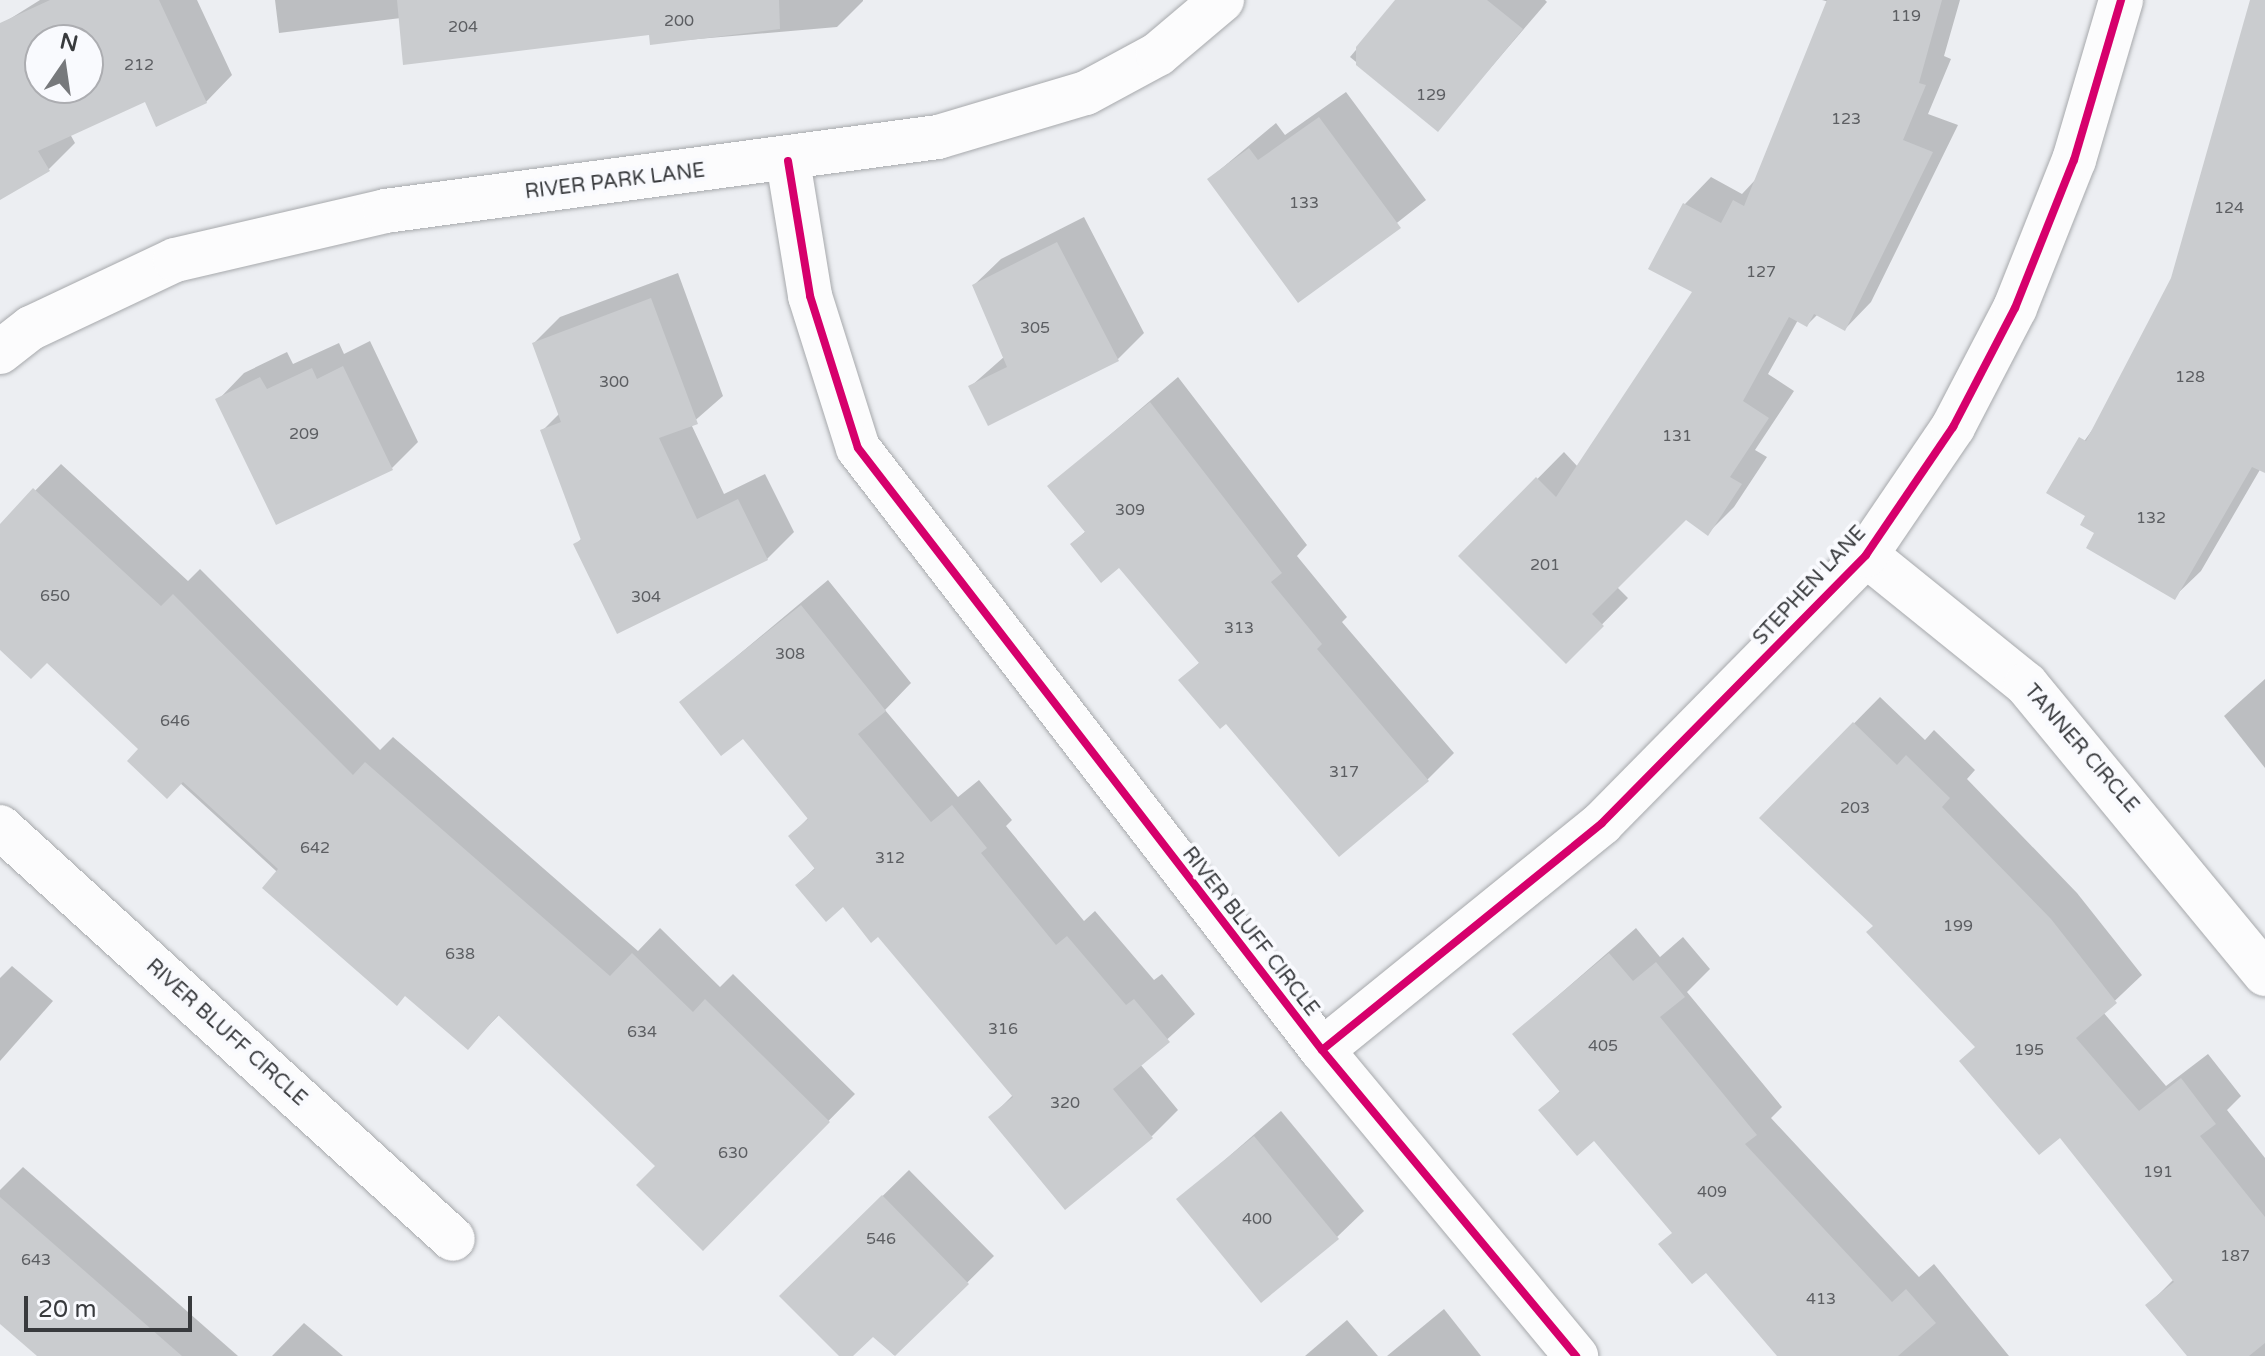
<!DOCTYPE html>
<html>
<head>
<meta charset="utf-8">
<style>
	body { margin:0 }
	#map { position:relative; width:2265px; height:1356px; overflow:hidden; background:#eceef2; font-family:"Varela Round",sans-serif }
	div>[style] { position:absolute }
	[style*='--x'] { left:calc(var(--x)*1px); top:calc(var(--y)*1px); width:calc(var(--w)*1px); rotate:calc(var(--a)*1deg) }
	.shadow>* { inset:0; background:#0003 }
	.building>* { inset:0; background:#cacccf }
	.roads { filter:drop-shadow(0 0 2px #a7a9ac) drop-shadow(0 0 2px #a7a9ac) }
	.minor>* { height:44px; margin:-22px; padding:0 22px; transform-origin:22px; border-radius:22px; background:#fcfcfd }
	.cycleway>* { height:8px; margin:-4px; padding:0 4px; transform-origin:4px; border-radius:4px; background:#d6006c }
	span { translate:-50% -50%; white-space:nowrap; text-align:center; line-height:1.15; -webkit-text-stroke:8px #f9fafe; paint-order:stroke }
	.number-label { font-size:16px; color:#5c5e62 }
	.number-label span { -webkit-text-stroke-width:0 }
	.street-label { font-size:20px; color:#383a3d }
	.north { position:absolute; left:24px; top:24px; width:80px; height:80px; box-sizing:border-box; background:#f9fafe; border:2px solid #acadb1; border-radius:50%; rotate:13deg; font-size:22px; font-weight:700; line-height:32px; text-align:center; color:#383a3d }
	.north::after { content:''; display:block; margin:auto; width:28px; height:36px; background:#77797c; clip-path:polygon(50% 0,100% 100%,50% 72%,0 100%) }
	.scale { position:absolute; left:24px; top:1296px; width:168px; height:36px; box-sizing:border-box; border:4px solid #383a3d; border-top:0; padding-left:10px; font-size:24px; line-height:28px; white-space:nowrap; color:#383a3d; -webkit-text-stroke:6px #f9fafe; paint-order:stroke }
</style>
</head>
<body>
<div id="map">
	<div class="shadow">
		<i style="clip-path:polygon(evenodd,40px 0,197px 0,232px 75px,206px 102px,146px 100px,70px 134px,75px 143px,49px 169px,0 186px,0 25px,40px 0,40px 40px,88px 40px,88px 88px,40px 88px,40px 40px)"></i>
		<i style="clip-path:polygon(275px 0,863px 0,863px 1px,837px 27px,652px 43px,651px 33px,401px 18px,279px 33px)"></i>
		<i style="clip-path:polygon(1398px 0,1545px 0,1547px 2px,1438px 129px,1350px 57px)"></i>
		<i style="clip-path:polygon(1822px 0,1960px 0,1944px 56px,1951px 59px,1928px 114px,1958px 125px,1871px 302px,1845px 329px,1818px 314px,1807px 325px,1798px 320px,1768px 374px,1794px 391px,1755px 450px,1767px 457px,1734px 507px,1708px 533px,1685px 518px,1617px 587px,1628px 598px,1566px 661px,1461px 556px,1564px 452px,1578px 467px,1695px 291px,1651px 268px,1685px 204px,1711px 177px,1742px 194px,1757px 178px,1829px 2px)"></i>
		<i style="clip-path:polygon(2265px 3px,2265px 461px,2201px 571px,2174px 597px,2096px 533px,2088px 515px,2048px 492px,2100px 419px,2173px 279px)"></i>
		<i style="clip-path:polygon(1346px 92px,1426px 200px,1299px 300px,1209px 179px,1276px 123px,1285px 135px)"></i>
		<i style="clip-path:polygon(1084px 217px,1144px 333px,1117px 360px,971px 386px,1005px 356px,974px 285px,1001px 259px)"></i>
		<i style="clip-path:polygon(678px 273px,723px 396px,691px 424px,724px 494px,765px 474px,794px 532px,767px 559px,576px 544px,582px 538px,543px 430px,560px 413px,534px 343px,560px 317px)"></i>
		<i style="clip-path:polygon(370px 341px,418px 442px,392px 468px,218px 400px,244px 373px,287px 352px,293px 364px,339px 343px,344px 354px)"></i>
		<i style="clip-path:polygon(1178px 377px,1307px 545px,1297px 556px,1347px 617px,1342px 622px,1454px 753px,1427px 780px,1181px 681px,1200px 662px,1120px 565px,1072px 544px,1087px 530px,1050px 486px)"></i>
		<i style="clip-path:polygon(61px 464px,188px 581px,200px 569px,380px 750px,393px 737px,638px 951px,660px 928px,720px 987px,733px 974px,855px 1094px,703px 1248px,658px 1166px,500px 1014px,468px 1047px,47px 661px,0 647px,0 527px)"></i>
		<i style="clip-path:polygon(828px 580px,911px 683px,885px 710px,958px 797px,979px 780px,1012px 820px,1006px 826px,1084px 921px,1095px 911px,1154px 980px,1162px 974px,1195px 1014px,1140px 1064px,1178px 1110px,1152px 1136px,991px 1117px,1013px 1095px,878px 934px,843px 905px,797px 885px,816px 867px,791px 836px,809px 817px,743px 736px,682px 702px)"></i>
		<i style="clip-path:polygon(2265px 679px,2265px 768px,2224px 716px)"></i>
		<i style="clip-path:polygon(1880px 697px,1925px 740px,1934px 730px,1975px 770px,1967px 779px,2077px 893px,2142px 975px,2103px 1012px,2166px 1086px,2208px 1054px,2241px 1096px,2227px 1110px,2265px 1158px,2265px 1356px,2189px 1356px,2148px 1305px,2174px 1279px,2060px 1135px,1875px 926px,1762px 817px)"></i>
		<i style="clip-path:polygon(1636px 928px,1660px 957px,1683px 937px,1710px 969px,1687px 992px,1782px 1107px,1771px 1118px,1919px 1277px,1934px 1264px,2009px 1356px,1779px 1356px,1594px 1139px,1541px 1110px,1561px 1090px,1514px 1034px)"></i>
		<i style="clip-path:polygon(12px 966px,53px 1001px,0 1061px,0 978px)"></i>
		<i style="clip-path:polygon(1281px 1111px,1364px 1211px,1337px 1237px,1179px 1200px)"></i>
		<i style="clip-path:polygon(23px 1167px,238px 1356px,40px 1356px,0 1321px,0 1190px)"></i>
		<i style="clip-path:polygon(909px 1170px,994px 1256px,894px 1355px,873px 1334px,841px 1356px,781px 1296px)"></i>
		<i style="clip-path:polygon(1444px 1309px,1481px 1356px,1387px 1356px)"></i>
		<i style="clip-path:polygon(1347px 1320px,1378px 1356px,1305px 1356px)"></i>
		<i style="clip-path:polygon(304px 1323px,343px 1356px,272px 1356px)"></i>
	</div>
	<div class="building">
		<i style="clip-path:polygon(evenodd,50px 0,159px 0,207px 103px,156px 127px,145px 102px,38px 151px,50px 171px,0 200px,0 23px,50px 0,40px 40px,88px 40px,88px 88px,40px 88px,40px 40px)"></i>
		<i style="clip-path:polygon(397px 0,779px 0,780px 29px,650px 45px,649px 35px,403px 65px)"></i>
		<i style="clip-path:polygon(1395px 0,1487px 0,1523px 29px,1438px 132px,1356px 65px,1356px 47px)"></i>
		<i style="clip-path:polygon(1827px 0,1942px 0,1919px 83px,1926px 85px,1903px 140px,1933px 152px,1845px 331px,1814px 314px,1807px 327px,1789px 317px,1743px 401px,1769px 418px,1730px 477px,1742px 484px,1708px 536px,1686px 520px,1592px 614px,1604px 626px,1566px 664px,1458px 556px,1536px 477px,1556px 497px,1692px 292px,1648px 269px,1683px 203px,1721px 223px,1733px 200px,1744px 206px)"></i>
		<i style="clip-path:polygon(2250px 0,2265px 0,2265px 473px,2252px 467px,2175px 600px,2086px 548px,2094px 533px,2080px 525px,2085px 516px,2046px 493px,2079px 437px,2086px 441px,2171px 278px)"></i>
		<i style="clip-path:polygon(1319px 117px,1401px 228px,1298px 303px,1207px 179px,1249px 148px,1258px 160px)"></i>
		<i style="clip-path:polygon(1057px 242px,1119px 361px,988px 426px,968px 386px,1007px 367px,972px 285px)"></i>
		<i style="clip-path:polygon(651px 298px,698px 424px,659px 438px,697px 519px,738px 499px,768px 560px,617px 634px,573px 544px,581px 540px,540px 430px,561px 422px,532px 343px)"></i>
		<i style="clip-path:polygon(343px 366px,393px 470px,276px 525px,215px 399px,260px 377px,267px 389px,312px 368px,317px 379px)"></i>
		<i style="clip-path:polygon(1150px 402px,1282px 573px,1271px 582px,1322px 644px,1317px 649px,1429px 781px,1339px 857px,1226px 724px,1220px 729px,1178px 680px,1199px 663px,1119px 568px,1101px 583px,1070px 544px,1085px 532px,1047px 486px)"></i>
		<i style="clip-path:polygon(33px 488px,161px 606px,173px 594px,353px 775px,365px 762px,610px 976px,632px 953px,693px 1012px,705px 999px,830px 1122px,703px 1251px,636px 1185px,655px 1166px,498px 1015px,468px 1050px,405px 996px,397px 1006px,262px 888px,278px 869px,183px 782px,167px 799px,127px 761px,138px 749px,47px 663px,31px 679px,0 650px,0 524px)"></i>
		<i style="clip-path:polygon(801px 605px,886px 711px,858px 734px,931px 822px,952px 805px,987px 848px,981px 853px,1056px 945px,1067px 936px,1126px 1005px,1134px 999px,1170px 1042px,1113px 1089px,1153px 1138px,1065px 1210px,988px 1117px,1013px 1097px,878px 937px,871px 943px,843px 907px,826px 922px,795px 885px,815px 869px,788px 836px,808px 819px,743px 739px,721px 756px,679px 702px)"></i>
		<i style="clip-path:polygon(1853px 722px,1897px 765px,1906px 755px,1950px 798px,1942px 807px,2051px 919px,2117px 1003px,2076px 1038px,2139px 1111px,2181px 1078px,2216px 1124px,2200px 1136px,2265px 1217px,2265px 1343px,2249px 1356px,2187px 1356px,2145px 1305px,2174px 1282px,2060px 1138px,2039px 1155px,1959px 1061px,1975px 1047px,1866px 932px,1873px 926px,1759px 818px)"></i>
		<i style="clip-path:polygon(1609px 953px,1633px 981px,1656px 962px,1685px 997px,1660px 1017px,1757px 1135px,1745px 1144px,1892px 1302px,1906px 1289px,1936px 1323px,1898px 1356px,1777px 1356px,1706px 1273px,1692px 1284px,1658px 1244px,1672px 1233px,1594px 1141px,1577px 1156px,1538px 1110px,1560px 1092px,1512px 1034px)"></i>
		<i style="clip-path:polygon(1254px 1136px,1339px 1239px,1261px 1303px,1176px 1199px)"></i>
		<i style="clip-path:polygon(882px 1195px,969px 1284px,895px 1356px,873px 1337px,853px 1356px,839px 1356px,779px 1296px)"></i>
		<i style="clip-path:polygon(0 1197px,182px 1356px,37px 1356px,0 1324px)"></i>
	</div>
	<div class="roads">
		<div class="minor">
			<i style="--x:788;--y:161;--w:137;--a:80.7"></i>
			<i style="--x:810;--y:296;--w:159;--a:72.5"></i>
			<i style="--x:858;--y:448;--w:760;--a:52.38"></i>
			<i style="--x:1322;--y:1050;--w:398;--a:50.3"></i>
			<i style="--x:0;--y:352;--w:39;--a:-38"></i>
			<i style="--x:31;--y:328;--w:159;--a:-25.3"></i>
			<i style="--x:175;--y:260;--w:216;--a:-13.1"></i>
			<i style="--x:385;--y:211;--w:558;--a:-7.62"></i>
			<i style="--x:938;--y:137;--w:154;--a:-16.6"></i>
			<i style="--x:1086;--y:93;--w:82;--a:-28.4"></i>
			<i style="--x:1158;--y:54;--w:84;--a:-40.2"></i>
			<i style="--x:1866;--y:555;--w:206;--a:38.9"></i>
			<i style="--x:2026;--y:684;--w:376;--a:50.5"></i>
			<i style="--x:0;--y:827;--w:612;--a:42.29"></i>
			<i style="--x:1322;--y:1050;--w:360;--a:-39"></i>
			<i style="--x:1602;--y:823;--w:376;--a:-45.4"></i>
			<i style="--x:1866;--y:555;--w:155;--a:-55.8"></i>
			<i style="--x:1953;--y:427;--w:134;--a:-62.5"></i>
			<i style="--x:2015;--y:308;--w:159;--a:-68.3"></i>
			<i style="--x:2074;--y:160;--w:167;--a:-73.6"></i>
		</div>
	</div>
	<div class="cycleway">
		<i style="--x:788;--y:161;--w:137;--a:80.7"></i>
		<i style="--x:810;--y:296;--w:159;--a:72.5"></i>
		<i style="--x:858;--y:448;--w:760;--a:52.38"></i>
		<i style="--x:1322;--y:1050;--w:398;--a:50.3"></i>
		<i style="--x:1322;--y:1050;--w:360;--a:-39"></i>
		<i style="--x:1602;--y:823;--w:376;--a:-45.4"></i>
		<i style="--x:1866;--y:555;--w:155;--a:-55.8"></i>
		<i style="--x:1953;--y:427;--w:134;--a:-62.5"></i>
		<i style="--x:2015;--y:308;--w:159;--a:-68.3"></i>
		<i style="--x:2074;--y:160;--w:167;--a:-73.6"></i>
	</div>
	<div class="number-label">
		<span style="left:1906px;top:16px">119</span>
		<span style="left:679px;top:21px">200</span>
		<span style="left:463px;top:27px">204</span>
		<span style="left:139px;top:65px">212</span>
		<span style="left:1431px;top:95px">129</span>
		<span style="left:1846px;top:119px">123</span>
		<span style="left:1304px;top:203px">133</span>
		<span style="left:2229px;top:208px">124</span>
		<span style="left:1761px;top:272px">127</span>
		<span style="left:1035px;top:328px">305</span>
		<span style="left:2190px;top:377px">128</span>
		<span style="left:614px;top:382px">300</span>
		<span style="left:304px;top:434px">209</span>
		<span style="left:1677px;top:436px">131</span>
		<span style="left:1130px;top:510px">309</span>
		<span style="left:2151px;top:518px">132</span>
		<span style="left:1545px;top:565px">201</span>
		<span style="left:55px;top:596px">650</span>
		<span style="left:646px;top:597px">304</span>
		<span style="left:1239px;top:628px">313</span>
		<span style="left:790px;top:654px">308</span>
		<span style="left:175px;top:721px">646</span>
		<span style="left:1344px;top:772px">317</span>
		<span style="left:1855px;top:808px">203</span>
		<span style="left:315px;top:848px">642</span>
		<span style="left:890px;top:858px">312</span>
		<span style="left:1958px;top:926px">199</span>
		<span style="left:460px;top:954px">638</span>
		<span style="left:1003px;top:1029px">316</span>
		<span style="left:642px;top:1032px">634</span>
		<span style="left:1603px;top:1046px">405</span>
		<span style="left:2029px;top:1050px">195</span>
		<span style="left:1065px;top:1103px">320</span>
		<span style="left:733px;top:1153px">630</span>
		<span style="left:2158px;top:1172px">191</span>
		<span style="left:1712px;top:1192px">409</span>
		<span style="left:1257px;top:1219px">400</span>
		<span style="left:881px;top:1239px">546</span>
		<span style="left:2235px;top:1256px">187</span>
		<span style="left:36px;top:1260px">643</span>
		<span style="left:1821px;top:1299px">413</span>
	</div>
	<div class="street-label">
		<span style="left:615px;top:182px;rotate:-7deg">RIVER PARK LANE</span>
		<span style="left:1810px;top:586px;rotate:-47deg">STEPHEN LANE</span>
		<span style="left:2081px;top:749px;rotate:49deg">TANNER CIRCLE</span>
		<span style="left:1250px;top:932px;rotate:52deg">RIVER BLUFF CIRCLE</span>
		<span style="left:226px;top:1033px;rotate:42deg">RIVER BLUFF CIRCLE</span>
	</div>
	<div class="north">N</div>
	<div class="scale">20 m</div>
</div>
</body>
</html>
